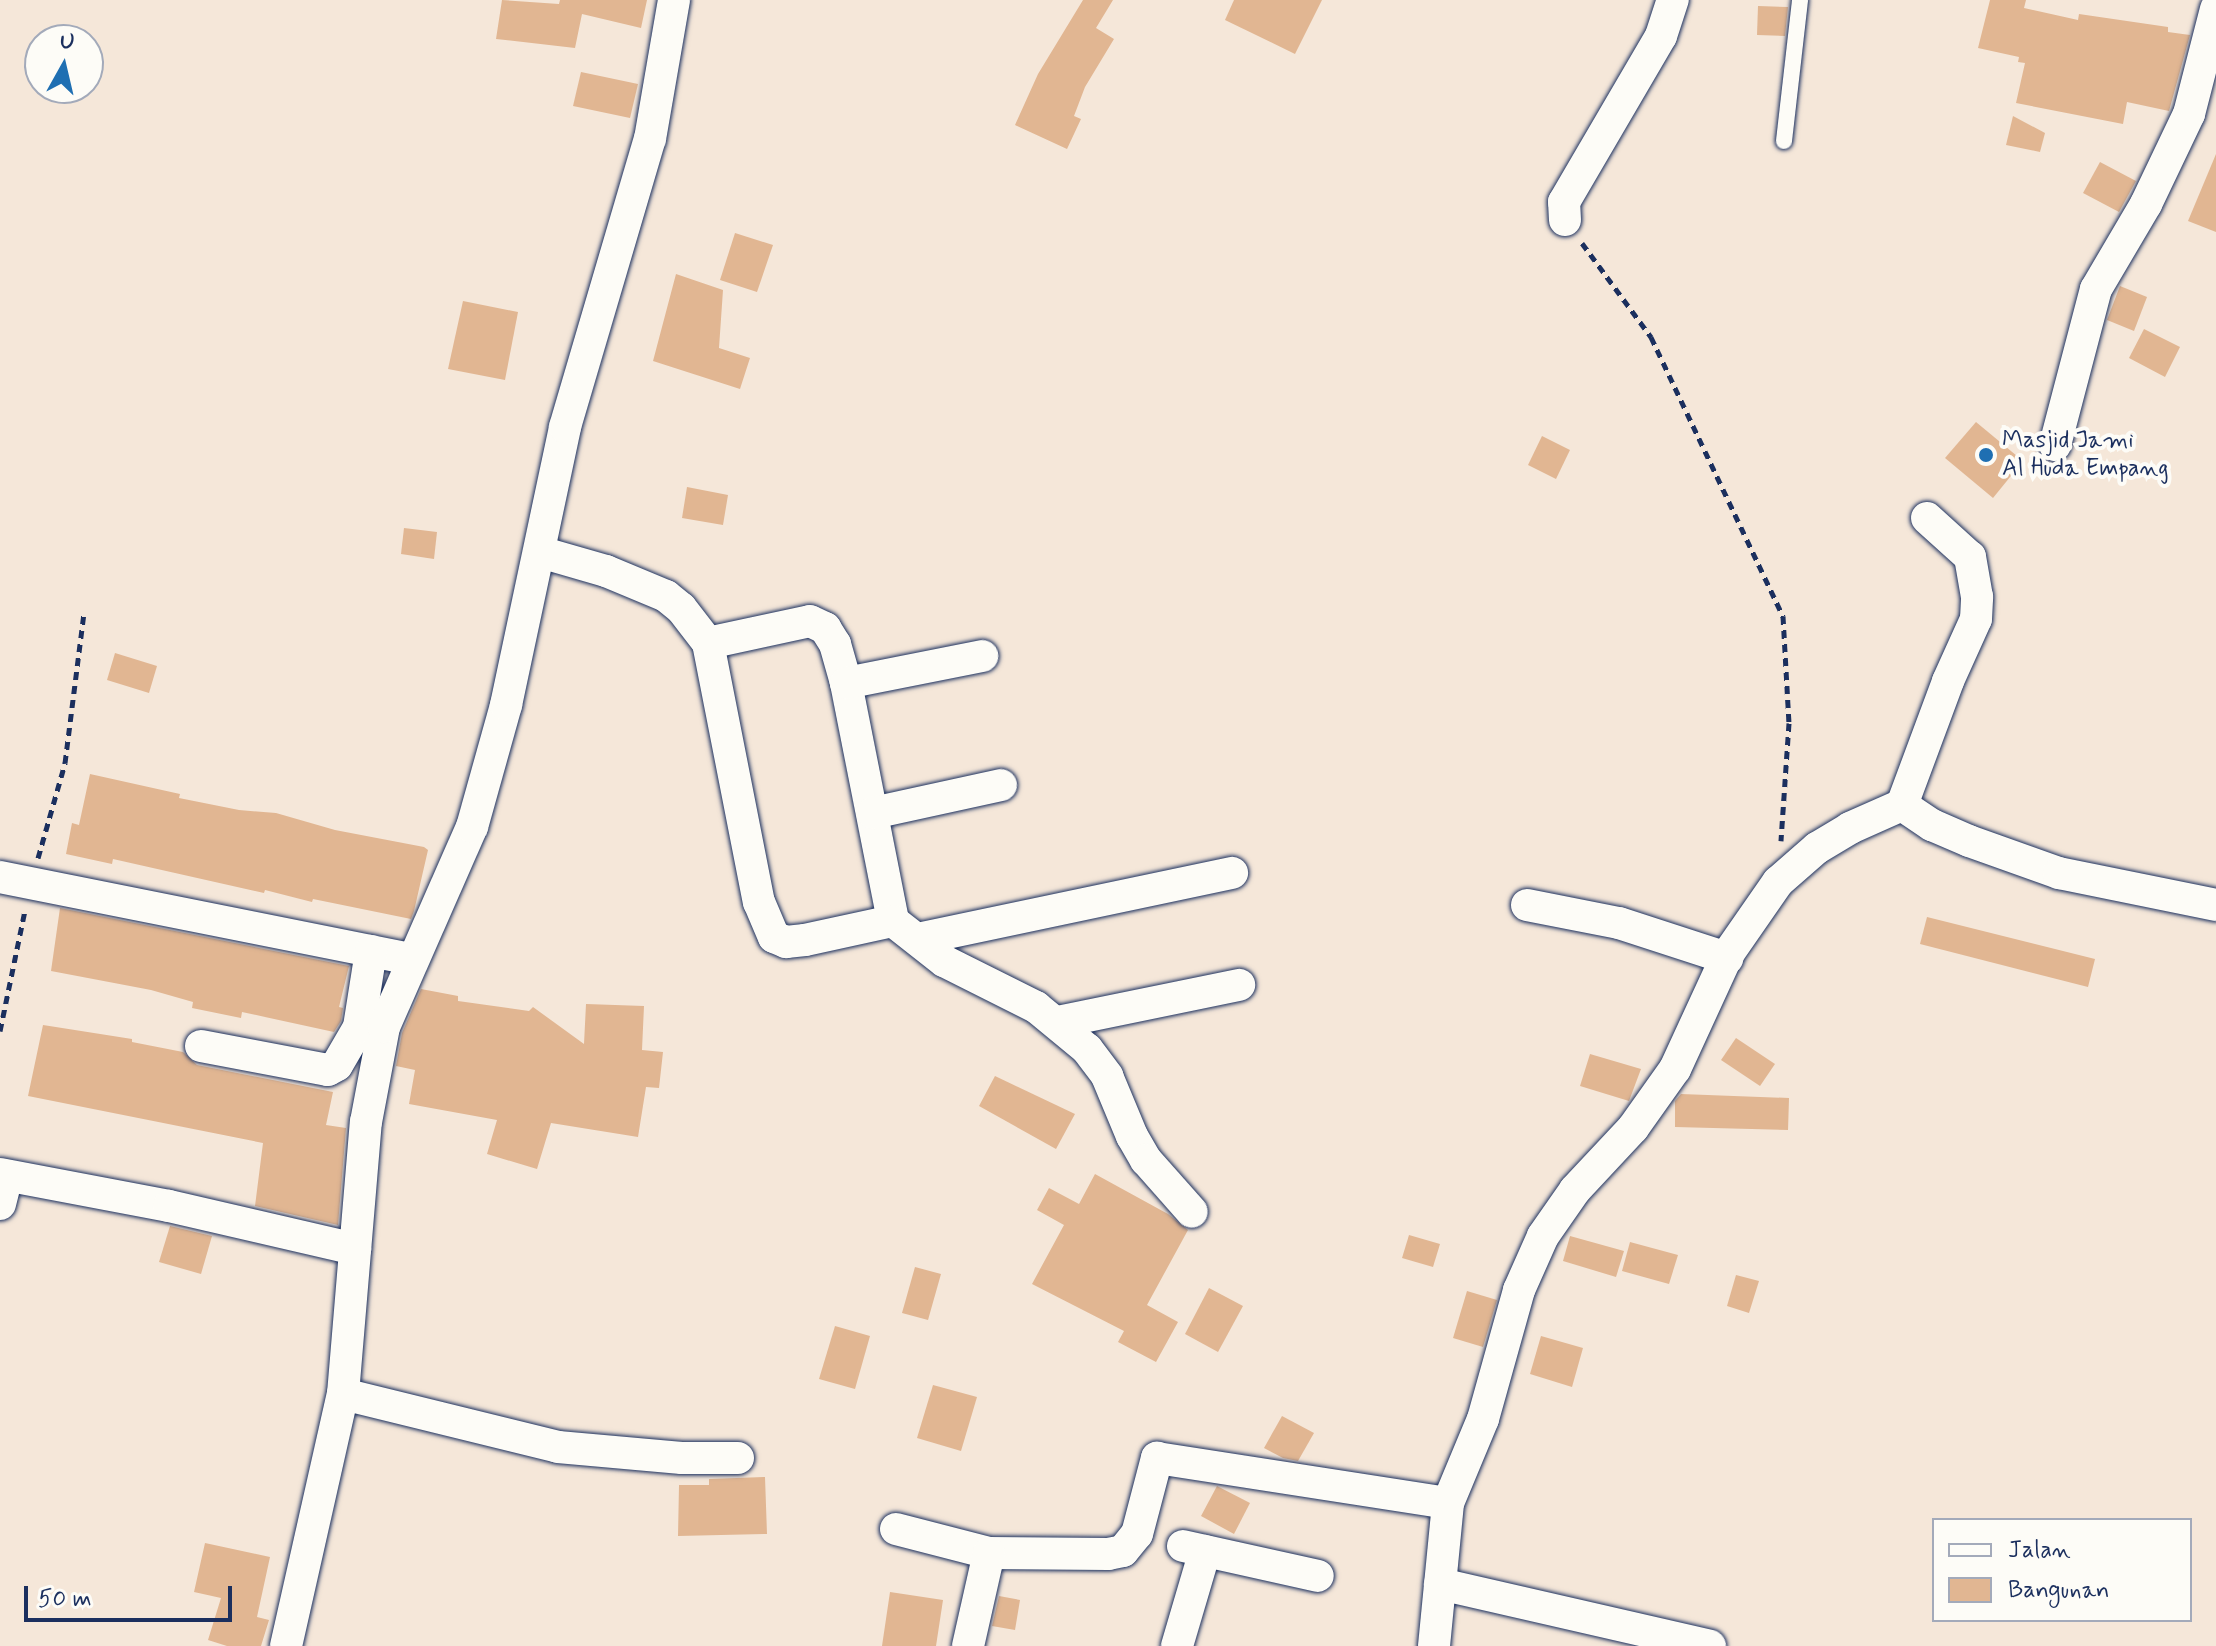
<!DOCTYPE html>
<html>
<head>
<meta charset="utf-8">
<style>
	body { margin:0 }
	#map { position:relative; width:2216px; height:1646px; overflow:hidden; background:#f5e7d9; font-family:Mynerve,sans-serif }
	div>[style] { position:absolute }
	[style*='--x'] { left:calc(var(--x)*1px); top:calc(var(--y)*1px); width:calc(var(--w)*1px); rotate:calc(var(--a)*1deg) }
	.building>* { inset:0; background:#e1b692 }
	.path>* { height:5px; margin-top:-2.5px; transform-origin:0; background:repeating-linear-gradient(90deg,#1b2f5e 0 8px,transparent 0 14px) }
	.roads { filter:drop-shadow(0 0 2px #1b2f5e) drop-shadow(0 0 2px #1b2f5e) }
	.service>* { height:16px; margin:-8px; padding:0 8px; transform-origin:8px; border-radius:8px; background:#fdfcf7 }
	.minor>* { height:32px; margin:-16px; padding:0 16px; transform-origin:16px; border-radius:16px; background:#fdfcf7 }
	.dots>* { width:22px; height:22px; translate:-50% -50%; box-sizing:border-box; border:4px solid #fdfcf7; border-radius:50% }
	span { translate:-50% -50%; white-space:nowrap; text-align:center; line-height:1.15; -webkit-text-stroke:8px #fdfcf7; paint-order:stroke }
	.poi-label { font-size:24px; color:#1b2f5e }
	.left { translate:0 -50%; text-align:left }
	.legend { position:absolute; left:1932px; top:1518px; width:260px; height:104px; box-sizing:border-box; background:#fdfcf7; border:2px solid #a3aaba; margin:0; padding:10px 14px; list-style:none; font-size:24px; color:#1b2f5e }
	.legend li { display:flex; align-items:center; gap:16px; height:40px }
	.legend b { width:40px; border:2px solid #a3aaba }
	.north { position:absolute; left:24px; top:24px; width:80px; height:80px; box-sizing:border-box; background:#fdfcf7; border:2px solid #a3aaba; border-radius:50%; rotate:8deg; font-size:22px; font-weight:700; line-height:32px; text-align:center; color:#1b2f5e }
	.north::after { content:''; display:block; margin:auto; width:28px; height:36px; background:#1f6fb2; clip-path:polygon(50% 0,100% 100%,50% 72%,0 100%) }
	.scale { position:absolute; left:24px; top:1586px; width:208px; height:36px; box-sizing:border-box; border:4px solid #1b2f5e; border-top:0; padding-left:10px; font-size:24px; line-height:28px; white-space:nowrap; color:#1b2f5e; -webkit-text-stroke:6px #fdfcf7; paint-order:stroke }
</style>
</head>
<body>
<div id="map">
	<div class="building">
		<i style="clip-path:polygon(502px 0,559px 4px,560px 0,647px 0,641px 28px,582px 14px,575px 48px,496px 39px)"></i>
		<i style="clip-path:polygon(1083px 0,1113px 0,1096px 28px,1114px 39px,1085px 87px,1074px 116px,1081px 119px,1067px 149px,1015px 125px,1038px 74px)"></i>
		<i style="clip-path:polygon(1234px 0,1322px 0,1295px 54px,1225px 20px)"></i>
		<i style="clip-path:polygon(1990px 0,2026px 0,2024px 8px,2078px 20px,2079px 14px,2168px 27px,2168px 32px,2190px 35px,2169px 111px,2127px 102px,2123px 124px,2016px 103px,2025px 63px,2018px 62px,2019px 57px,1978px 48px)"></i>
		<i style="clip-path:polygon(1758px 6px,1788px 7px,1785px 36px,1757px 35px)"></i>
		<i style="clip-path:polygon(581px 72px,638px 84px,630px 118px,573px 106px)"></i>
		<i style="clip-path:polygon(2013px 116px,2045px 133px,2040px 152px,2006px 145px)"></i>
		<i style="clip-path:polygon(2216px 154px,2216px 232px,2188px 221px)"></i>
		<i style="clip-path:polygon(2100px 162px,2136px 181px,2119px 212px,2083px 193px)"></i>
		<i style="clip-path:polygon(735px 233px,773px 245px,757px 292px,720px 280px)"></i>
		<i style="clip-path:polygon(676px 274px,723px 290px,719px 348px,750px 358px,740px 389px,653px 361px)"></i>
		<i style="clip-path:polygon(2120px 286px,2147px 297px,2134px 331px,2107px 320px)"></i>
		<i style="clip-path:polygon(463px 301px,518px 312px,505px 380px,448px 369px)"></i>
		<i style="clip-path:polygon(2144px 329px,2180px 347px,2165px 377px,2129px 358px)"></i>
		<i style="clip-path:polygon(1976px 422px,2023px 461px,1993px 498px,1945px 458px)"></i>
		<i style="clip-path:polygon(1542px 436px,1570px 450px,1556px 479px,1528px 465px)"></i>
		<i style="clip-path:polygon(687px 487px,728px 495px,723px 525px,682px 518px)"></i>
		<i style="clip-path:polygon(404px 528px,437px 532px,434px 559px,401px 554px)"></i>
		<i style="clip-path:polygon(115px 653px,157px 666px,149px 693px,107px 680px)"></i>
		<i style="clip-path:polygon(90px 774px,180px 794px,179px 798px,239px 810px,276px 813px,335px 830px,424px 847px,428px 850px,414px 911px,411px 919px,313px 899px,312px 902px,265px 890px,264px 893px,113px 859px,112px 864px,66px 854px,72px 823px,79px 825px)"></i>
		<i style="clip-path:polygon(60px 908px,349px 966px,339px 1007px,343px 1008px,341px 1021px,334px 1032px,242px 1012px,241px 1018px,192px 1008px,193px 1002px,151px 990px,51px 971px)"></i>
		<i style="clip-path:polygon(1927px 917px,2095px 959px,2088px 987px,1920px 944px)"></i>
		<i style="clip-path:polygon(421px 989px,458px 996px,458px 1001px,529px 1011px,533px 1007px,584px 1044px,586px 1004px,644px 1006px,642px 1050px,663px 1052px,659px 1088px,646px 1087px,638px 1137px,551px 1123px,537px 1169px,487px 1154px,497px 1120px,409px 1104px,415px 1070px,396px 1066px,402px 1033px)"></i>
		<i style="clip-path:polygon(43px 1025px,132px 1039px,132px 1042px,183px 1052px,197px 1065px,333px 1092px,326px 1125px,346px 1128px,338px 1225px,255px 1206px,263px 1143px,28px 1096px)"></i>
		<i style="clip-path:polygon(1736px 1038px,1775px 1064px,1760px 1086px,1721px 1060px)"></i>
		<i style="clip-path:polygon(1590px 1054px,1641px 1069px,1629px 1101px,1580px 1086px)"></i>
		<i style="clip-path:polygon(995px 1076px,1075px 1114px,1056px 1149px,979px 1106px)"></i>
		<i style="clip-path:polygon(1681px 1094px,1789px 1098px,1788px 1130px,1675px 1127px,1675px 1101px)"></i>
		<i style="clip-path:polygon(1095px 1174px,1168px 1214px,1188px 1230px,1147px 1305px,1178px 1322px,1156px 1362px,1118px 1342px,1124px 1331px,1032px 1284px,1064px 1225px,1037px 1210px,1049px 1188px,1079px 1204px)"></i>
		<i style="clip-path:polygon(170px 1226px,212px 1236px,201px 1274px,159px 1262px)"></i>
		<i style="clip-path:polygon(1409px 1235px,1440px 1244px,1433px 1267px,1402px 1258px)"></i>
		<i style="clip-path:polygon(1570px 1236px,1624px 1251px,1616px 1277px,1563px 1261px)"></i>
		<i style="clip-path:polygon(1630px 1242px,1678px 1255px,1669px 1284px,1622px 1271px)"></i>
		<i style="clip-path:polygon(915px 1267px,941px 1274px,928px 1320px,902px 1313px)"></i>
		<i style="clip-path:polygon(1736px 1275px,1759px 1281px,1749px 1313px,1727px 1306px)"></i>
		<i style="clip-path:polygon(1209px 1288px,1243px 1306px,1218px 1352px,1185px 1334px)"></i>
		<i style="clip-path:polygon(1467px 1291px,1497px 1300px,1483px 1347px,1453px 1338px)"></i>
		<i style="clip-path:polygon(835px 1326px,870px 1336px,855px 1389px,819px 1379px)"></i>
		<i style="clip-path:polygon(1541px 1336px,1583px 1348px,1572px 1387px,1530px 1374px)"></i>
		<i style="clip-path:polygon(933px 1385px,977px 1397px,961px 1451px,917px 1438px)"></i>
		<i style="clip-path:polygon(1282px 1416px,1314px 1433px,1298px 1461px,1283px 1458px,1264px 1448px)"></i>
		<i style="clip-path:polygon(765px 1477px,767px 1534px,678px 1536px,679px 1485px,709px 1485px,709px 1479px)"></i>
		<i style="clip-path:polygon(1217px 1486px,1250px 1503px,1234px 1534px,1201px 1516px)"></i>
		<i style="clip-path:polygon(205px 1543px,270px 1557px,257px 1617px,269px 1620px,261px 1646px,227px 1646px,208px 1640px,221px 1598px,194px 1592px)"></i>
		<i style="clip-path:polygon(890px 1592px,943px 1600px,936px 1646px,882px 1646px)"></i>
		<i style="clip-path:polygon(999px 1596px,1020px 1600px,1015px 1630px,992px 1626px)"></i>
	</div>
	<div class="path">
		<i style="--x:1582;--y:243;--w:117;--a:53.7"></i>
		<i style="--x:1651;--y:337;--w:309;--a:64.7"></i>
		<i style="--x:1783;--y:616;--w:107;--a:86.8"></i>
		<i style="--x:1789;--y:723;--w:118;--a:93.9"></i>
		<i style="--x:38;--y:858;--w:99;--a:-74.1"></i>
		<i style="--x:65;--y:763;--w:152;--a:-82.8"></i>
		<i style="--x:0;--y:1031;--w:124;--a:-78.3"></i>
	</div>
	<div class="roads">
		<div class="service">
			<i style="--x:1784;--y:141;--w:142;--a:-83.5"></i>
		</div>
		<div class="minor">
			<i style="--x:1565;--y:220;--w:18;--a:-93"></i>
			<i style="--x:1564;--y:202;--w:192;--a:-59.7"></i>
			<i style="--x:1661;--y:36;--w:38;--a:-72"></i>
			<i style="--x:2055;--y:445;--w:161;--a:-75.3"></i>
			<i style="--x:2096;--y:289;--w:99;--a:-59.5"></i>
			<i style="--x:2146;--y:204;--w:100;--a:-64.5"></i>
			<i style="--x:2189;--y:114;--w:108;--a:-75.6"></i>
			<i style="--x:540;--y:552;--w:69;--a:16.1"></i>
			<i style="--x:606;--y:571;--w:65;--a:22.6"></i>
			<i style="--x:666;--y:596;--w:19;--a:39"></i>
			<i style="--x:681;--y:608;--w:44;--a:52.4"></i>
			<i style="--x:708;--y:643;--w:104;--a:-12.2"></i>
			<i style="--x:810;--y:621;--w:17;--a:25"></i>
			<i style="--x:825;--y:628;--w:19;--a:58"></i>
			<i style="--x:835;--y:644;--w:41;--a:74.2"></i>
			<i style="--x:846;--y:683;--w:243;--a:78.8"></i>
			<i style="--x:708;--y:643;--w:264;--a:78.9"></i>
			<i style="--x:759;--y:902;--w:38;--a:67"></i>
			<i style="--x:774;--y:937;--w:13;--a:23"></i>
			<i style="--x:786;--y:942;--w:19;--a:-6"></i>
			<i style="--x:805;--y:940;--w:90;--a:-12.2"></i>
			<i style="--x:893;--y:921;--w:65;--a:38.1"></i>
			<i style="--x:944;--y:961;--w:103;--a:26.6"></i>
			<i style="--x:1036;--y:1007;--w:66;--a:39.5"></i>
			<i style="--x:1087;--y:1049;--w:34;--a:53"></i>
			<i style="--x:1107;--y:1076;--w:65;--a:67.4"></i>
			<i style="--x:1132;--y:1136;--w:28;--a:60"></i>
			<i style="--x:1146;--y:1160;--w:69;--a:48.5"></i>
			<i style="--x:846;--y:683;--w:139;--a:-11.2"></i>
			<i style="--x:1902;--y:805;--w:132;--a:-69.6"></i>
			<i style="--x:1948;--y:681;--w:68;--a:-65.7"></i>
			<i style="--x:1976;--y:619;--w:22;--a:-87"></i>
			<i style="--x:1977;--y:597;--w:41;--a:-99.9"></i>
			<i style="--x:1970;--y:557;--w:58;--a:-137.8"></i>
			<i style="--x:873;--y:813;--w:131;--a:-12.3"></i>
			<i style="--x:0;--y:877;--w:420;--a:11.3"></i>
			<i style="--x:1527;--y:905;--w:94;--a:11.1"></i>
			<i style="--x:1619;--y:923;--w:114;--a:18"></i>
			<i style="--x:918;--y:939;--w:321;--a:-11.9"></i>
			<i style="--x:1058;--y:1022;--w:185;--a:-11.6"></i>
			<i style="--x:201;--y:1046;--w:129;--a:10.7"></i>
			<i style="--x:328;--y:1070;--w:10;--a:-29"></i>
			<i style="--x:337;--y:1065;--w:44;--a:-59.9"></i>
			<i style="--x:359;--y:1027;--w:77;--a:-81"></i>
			<i style="--x:0;--y:1174;--w:172;--a:10.7"></i>
			<i style="--x:169;--y:1206;--w:191;--a:13"></i>
			<i style="--x:0;--y:1204;--w:29;--a:-76"></i>
			<i style="--x:343;--y:1394;--w:221;--a:13.8"></i>
			<i style="--x:558;--y:1447;--w:124;--a:5.1"></i>
			<i style="--x:682;--y:1458;--w:56;--a:0"></i>
			<i style="--x:896;--y:1529;--w:96;--a:14.5"></i>
			<i style="--x:989;--y:1553;--w:119;--a:0.5"></i>
			<i style="--x:1108;--y:1554;--w:15;--a:-11"></i>
			<i style="--x:1123;--y:1551;--w:22;--a:-51"></i>
			<i style="--x:1137;--y:1534;--w:79;--a:-75.3"></i>
			<i style="--x:1157;--y:1458;--w:294;--a:8.8"></i>
			<i style="--x:1183;--y:1546;--w:138;--a:12.5"></i>
			<i style="--x:1440;--y:1584;--w:277;--a:12.9"></i>
			<i style="--x:286;--y:1646;--w:258;--a:-77.3"></i>
			<i style="--x:343;--y:1394;--w:273;--a:-85.2"></i>
			<i style="--x:366;--y:1122;--w:97;--a:-79.3"></i>
			<i style="--x:384;--y:1027;--w:219;--a:-66.3"></i>
			<i style="--x:472;--y:827;--w:127;--a:-74.4"></i>
			<i style="--x:506;--y:705;--w:284;--a:-78"></i>
			<i style="--x:565;--y:427;--w:300;--a:-73.6"></i>
			<i style="--x:650;--y:139;--w:141;--a:-80.2"></i>
			<i style="--x:968;--y:1646;--w:95;--a:-77.3"></i>
			<i style="--x:1177;--y:1646;--w:99;--a:-73.6"></i>
			<i style="--x:1434;--y:1646;--w:144;--a:-84.4"></i>
			<i style="--x:1448;--y:1503;--w:91;--a:-67.4"></i>
			<i style="--x:1483;--y:1419;--w:134;--a:-74.4"></i>
			<i style="--x:1519;--y:1290;--w:59;--a:-66"></i>
			<i style="--x:1543;--y:1236;--w:56;--a:-55.2"></i>
			<i style="--x:1575;--y:1190;--w:85;--a:-46.9"></i>
			<i style="--x:1633;--y:1128;--w:72;--a:-54.6"></i>
			<i style="--x:1675;--y:1069;--w:127;--a:-65.3"></i>
			<i style="--x:1728;--y:954;--w:88;--a:-55.2"></i>
			<i style="--x:1778;--y:882;--w:52;--a:-41.1"></i>
			<i style="--x:1817;--y:848;--w:39;--a:-31"></i>
			<i style="--x:1850;--y:828;--w:57;--a:-23.9"></i>
			<i style="--x:1902;--y:805;--w:36;--a:34"></i>
			<i style="--x:1932;--y:825;--w:40;--a:23.4"></i>
			<i style="--x:1969;--y:841;--w:96;--a:19.6"></i>
			<i style="--x:2059;--y:873;--w:160;--a:11.5"></i>
		</div>
	</div>
	<div class="dots">
		<i style="left:1986px;top:455px;background:#1f6fb2"></i>
	</div>
	<div class="poi-label">
		<span class="left" style="left:2002px;top:455px">Masjid Jami<br>Al Huda Empang</span>
	</div>
	<ul class="legend">
	<li><b style="height:10px;background:#fdfcf7"></b>Jalan</li>
	<li><b style="height:22px;background:#e1b692"></b>Bangunan</li>
	</ul>
	<div class="north">U</div>
	<div class="scale">50 m</div>
</div>
</body>
</html>
